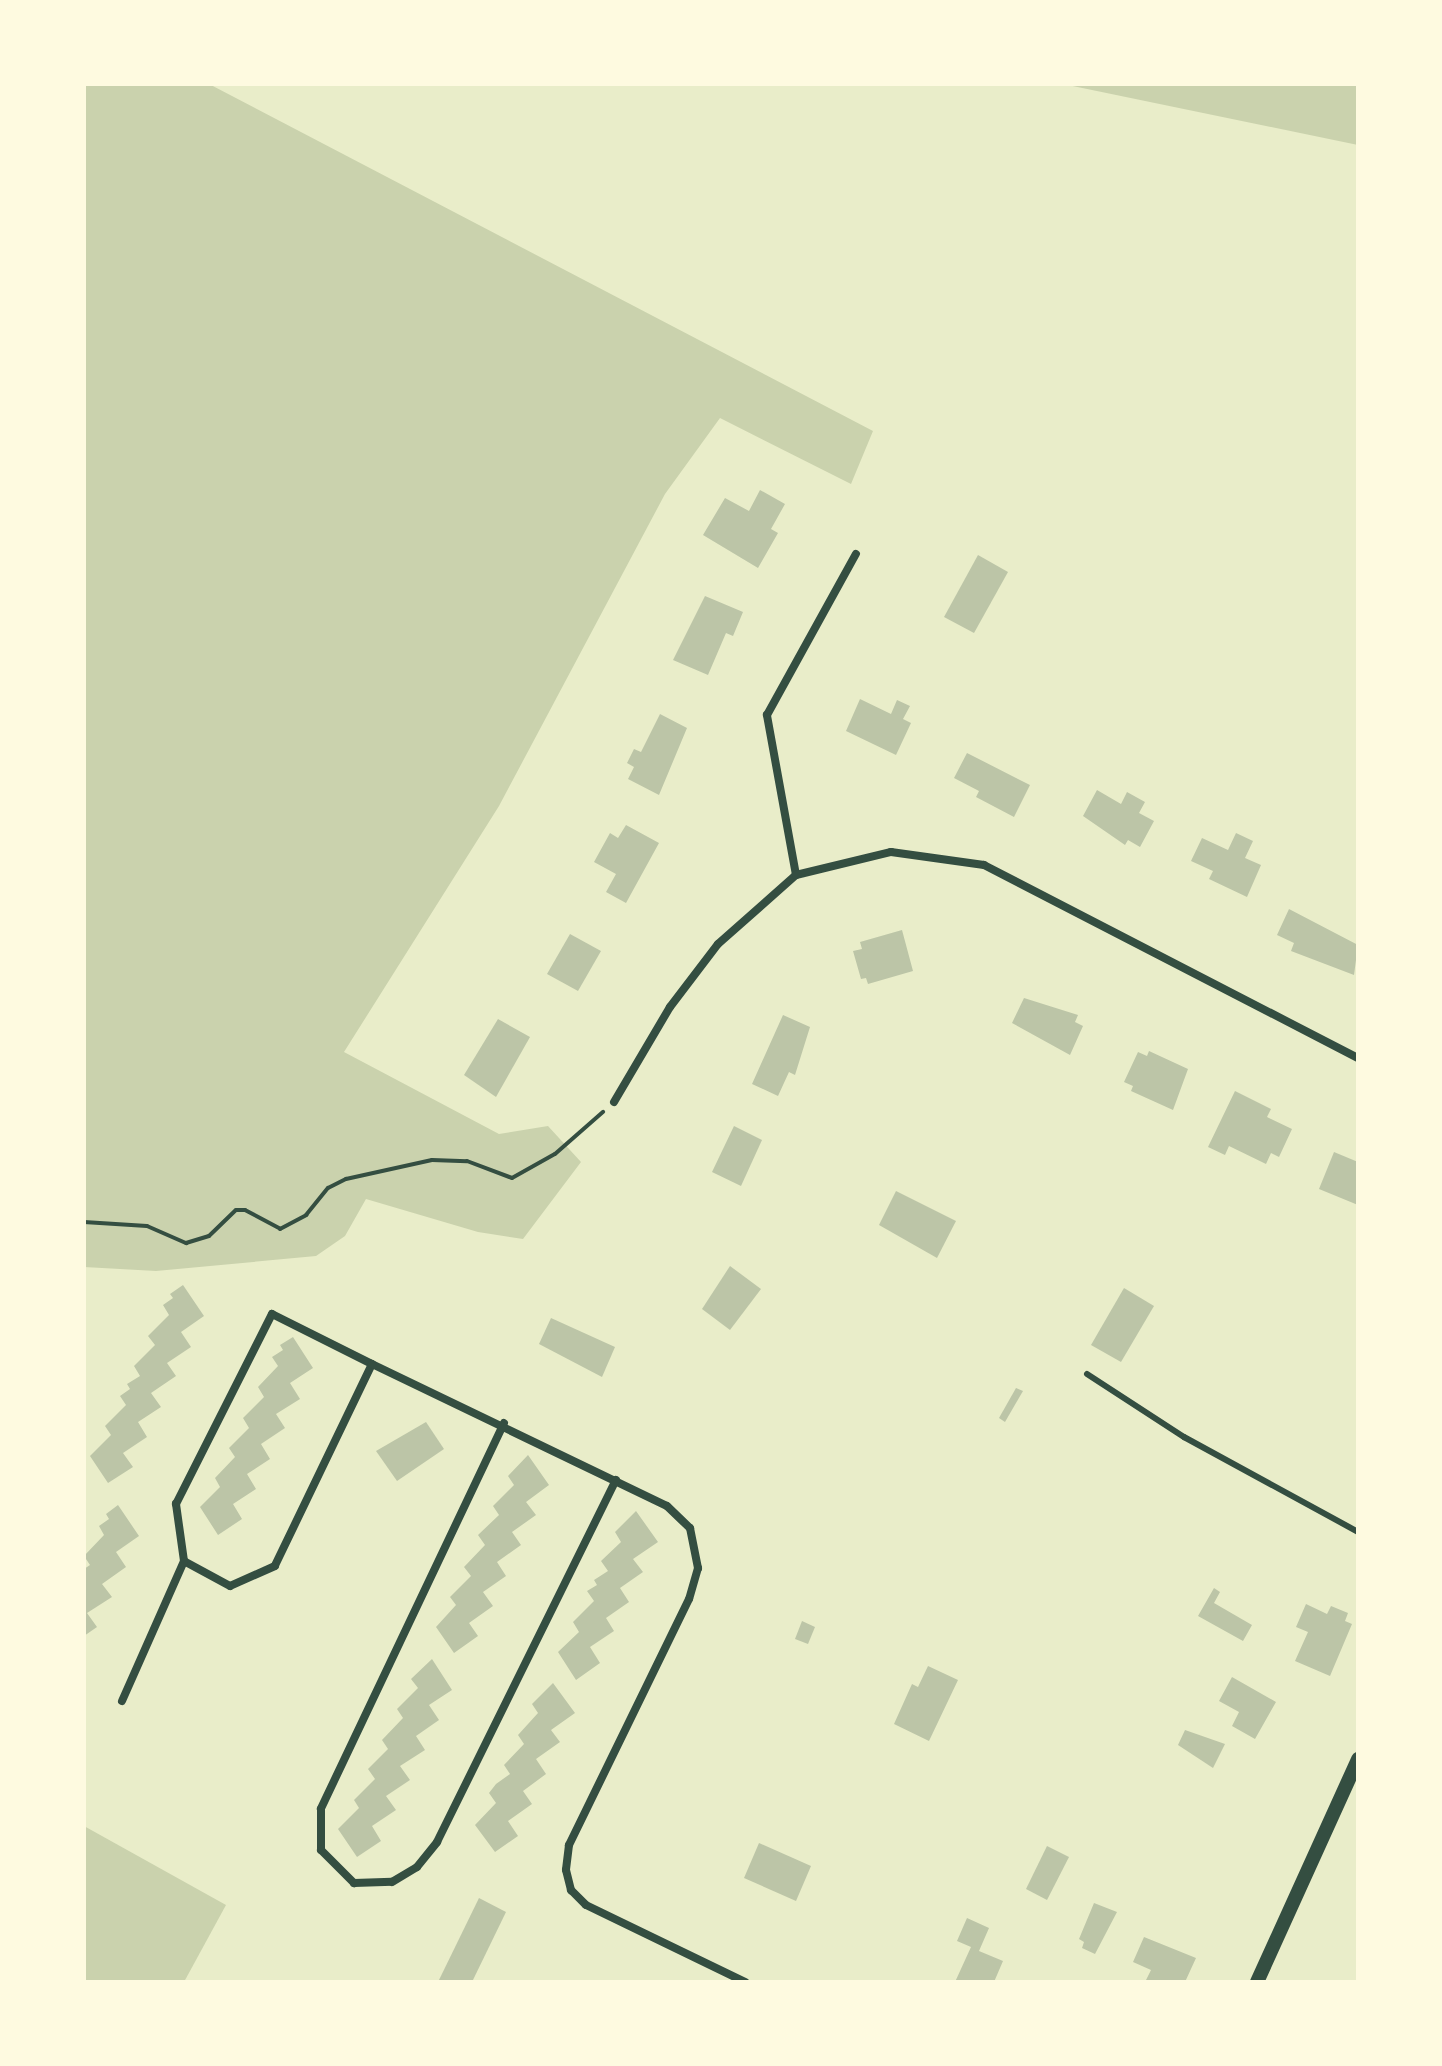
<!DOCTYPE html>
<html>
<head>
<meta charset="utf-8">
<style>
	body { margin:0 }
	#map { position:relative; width:1442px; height:2066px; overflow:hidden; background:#e9edc9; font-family:"Asap Condensed",sans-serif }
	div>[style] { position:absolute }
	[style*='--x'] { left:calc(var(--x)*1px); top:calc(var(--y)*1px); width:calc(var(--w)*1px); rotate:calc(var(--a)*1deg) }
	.green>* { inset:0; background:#cad2ad }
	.building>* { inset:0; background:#bcc5a7 }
	.path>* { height:4px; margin:-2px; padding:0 2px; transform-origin:2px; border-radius:2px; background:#344e41 }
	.service>* { height:6px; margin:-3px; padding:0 3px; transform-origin:3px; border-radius:3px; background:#344e41 }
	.minor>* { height:8px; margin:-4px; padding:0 4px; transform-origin:4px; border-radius:4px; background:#344e41 }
	.tertiary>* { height:14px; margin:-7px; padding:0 7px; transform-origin:7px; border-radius:7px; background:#344e41 }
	span { translate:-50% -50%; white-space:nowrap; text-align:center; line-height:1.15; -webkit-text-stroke:6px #fefae0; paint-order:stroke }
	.frame { position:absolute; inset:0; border:86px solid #fefae0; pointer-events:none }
</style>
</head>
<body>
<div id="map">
	<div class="green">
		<i style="clip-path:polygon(84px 84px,209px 84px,873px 431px,851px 484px,720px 418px,665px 494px,499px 806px,344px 1052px,499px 1134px,548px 1126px,581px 1162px,523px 1239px,478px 1232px,366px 1199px,345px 1236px,316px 1256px,156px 1271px,84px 1267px)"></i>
		<i style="clip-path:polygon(1063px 84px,1358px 84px,1358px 145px)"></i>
		<i style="clip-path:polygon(84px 1826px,226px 1905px,184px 1982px,84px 1982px)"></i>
	</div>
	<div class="building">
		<i style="clip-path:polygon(760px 490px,785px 504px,771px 529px,778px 533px,758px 568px,703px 535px,725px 498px,749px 511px)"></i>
		<i style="clip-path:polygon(978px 555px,1008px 572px,974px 633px,944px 617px)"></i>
		<i style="clip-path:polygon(705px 596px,743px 612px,733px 636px,726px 633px,708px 675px,673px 660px)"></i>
		<i style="clip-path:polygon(860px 699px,891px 714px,897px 700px,910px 706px,903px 719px,911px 723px,896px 755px,846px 731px)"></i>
		<i style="clip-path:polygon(660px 714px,687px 728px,659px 795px,628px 779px,634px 767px,627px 763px,634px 749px,641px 752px)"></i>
		<i style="clip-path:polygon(967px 753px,1030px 785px,1014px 817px,976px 797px,979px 791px,954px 778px)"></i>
		<i style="clip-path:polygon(1097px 790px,1121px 804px,1127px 792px,1145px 802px,1139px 813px,1154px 821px,1140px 847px,1128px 840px,1125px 845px,1083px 816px)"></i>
		<i style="clip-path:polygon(626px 825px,659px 843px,626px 903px,606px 892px,616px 874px,594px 862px,610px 833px,618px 838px)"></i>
		<i style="clip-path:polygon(1236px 833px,1253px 841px,1245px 858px,1261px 865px,1247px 897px,1209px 879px,1213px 871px,1191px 861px,1202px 838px,1228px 850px)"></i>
		<i style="clip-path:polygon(1289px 909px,1358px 945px,1354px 975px,1291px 951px,1294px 943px,1277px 935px)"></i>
		<i style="clip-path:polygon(902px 930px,913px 971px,868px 984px,866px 978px,861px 979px,853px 951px,862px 949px,860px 942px)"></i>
		<i style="clip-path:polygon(570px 934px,601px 951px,578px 991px,547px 974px)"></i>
		<i style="clip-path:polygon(1024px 998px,1078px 1015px,1075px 1022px,1083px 1026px,1070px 1055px,1012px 1023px)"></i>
		<i style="clip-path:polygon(783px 1015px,810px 1027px,795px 1075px,789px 1072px,778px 1096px,752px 1084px)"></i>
		<i style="clip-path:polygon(498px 1019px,530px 1037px,496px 1097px,464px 1075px)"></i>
		<i style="clip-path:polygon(1149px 1051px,1188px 1069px,1173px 1110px,1131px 1091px,1133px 1086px,1124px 1082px,1138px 1052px,1147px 1056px)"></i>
		<i style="clip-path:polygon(1235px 1091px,1271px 1109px,1267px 1117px,1292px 1129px,1279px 1157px,1271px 1153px,1266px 1164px,1229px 1146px,1225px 1155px,1208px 1147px)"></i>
		<i style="clip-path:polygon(734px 1126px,762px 1140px,741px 1186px,712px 1172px)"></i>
		<i style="clip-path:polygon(1334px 1152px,1358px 1162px,1358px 1205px,1319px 1189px)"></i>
		<i style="clip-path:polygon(896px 1191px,956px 1221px,937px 1258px,879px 1225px)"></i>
		<i style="clip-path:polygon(730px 1266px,761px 1289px,730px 1330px,702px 1309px)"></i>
		<i style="clip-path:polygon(183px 1285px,204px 1316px,181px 1332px,191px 1347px,167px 1363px,176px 1376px,151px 1393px,161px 1407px,138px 1422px,147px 1437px,123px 1453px,133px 1467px,108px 1483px,90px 1456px,111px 1435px,105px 1426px,126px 1405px,120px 1396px,130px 1389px,127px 1384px,140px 1376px,134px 1366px,155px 1345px,148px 1336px,169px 1315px,163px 1305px,173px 1298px,170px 1294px)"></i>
		<i style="clip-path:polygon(1124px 1288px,1154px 1306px,1121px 1362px,1091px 1345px)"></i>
		<i style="clip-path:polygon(551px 1318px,615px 1347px,602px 1377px,539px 1344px)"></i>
		<i style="clip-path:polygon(293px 1337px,313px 1368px,290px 1383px,300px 1399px,276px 1414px,285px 1428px,261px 1444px,270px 1459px,247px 1474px,256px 1489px,233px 1504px,242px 1519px,218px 1535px,200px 1507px,220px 1487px,215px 1478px,235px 1457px,229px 1448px,249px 1428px,243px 1418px,264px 1397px,258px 1387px,278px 1366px,272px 1357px,283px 1350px,280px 1345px)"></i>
		<i style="clip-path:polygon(1016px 1388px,1023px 1391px,1005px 1422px,999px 1418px)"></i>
		<i style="clip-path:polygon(426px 1422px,444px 1449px,397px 1481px,376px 1451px)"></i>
		<i style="clip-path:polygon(528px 1455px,549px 1485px,526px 1502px,536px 1515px,512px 1532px,521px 1545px,497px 1562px,506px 1576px,483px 1592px,493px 1606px,469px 1623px,478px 1636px,454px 1653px,436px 1627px,456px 1605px,450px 1597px,471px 1576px,464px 1567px,485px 1545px,478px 1535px,499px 1515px,493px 1506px,514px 1485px,508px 1476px)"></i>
		<i style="clip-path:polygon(118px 1505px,139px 1536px,116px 1552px,126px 1567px,102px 1584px,112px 1597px,87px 1613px,97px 1627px,84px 1636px,84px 1569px,90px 1565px,84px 1556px,104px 1535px,99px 1526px,109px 1519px,106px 1514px)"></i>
		<i style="clip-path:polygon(636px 1511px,658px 1542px,633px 1559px,643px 1572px,620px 1588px,629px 1602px,606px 1618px,614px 1631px,590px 1647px,600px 1663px,576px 1680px,558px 1652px,579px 1632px,573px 1622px,594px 1601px,587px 1591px,597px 1585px,594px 1580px,608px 1571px,601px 1561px,621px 1542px,615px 1532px)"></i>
		<i style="clip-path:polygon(1214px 1588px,1220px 1592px,1214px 1603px,1252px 1625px,1243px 1641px,1198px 1616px)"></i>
		<i style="clip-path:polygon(1306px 1604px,1327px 1614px,1331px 1606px,1348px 1613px,1345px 1621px,1352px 1624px,1330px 1676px,1295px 1661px,1308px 1632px,1296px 1627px)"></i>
		<i style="clip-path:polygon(802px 1621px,815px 1627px,808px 1644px,795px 1639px)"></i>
		<i style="clip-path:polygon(432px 1659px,452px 1690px,429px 1705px,439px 1720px,416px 1736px,425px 1750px,400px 1766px,410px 1780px,386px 1796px,396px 1810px,372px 1826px,381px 1841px,357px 1857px,338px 1829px,359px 1808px,354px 1800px,375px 1779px,368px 1769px,388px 1749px,382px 1740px,403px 1718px,397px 1709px,418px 1688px,411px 1679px)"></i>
		<i style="clip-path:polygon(928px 1666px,958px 1680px,929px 1741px,894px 1724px,912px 1684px,918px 1687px)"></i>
		<i style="clip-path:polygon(1232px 1677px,1276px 1702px,1255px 1739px,1232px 1726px,1239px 1712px,1219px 1701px)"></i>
		<i style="clip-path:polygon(553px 1683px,575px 1713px,551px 1730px,560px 1742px,536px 1759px,546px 1774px,523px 1791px,532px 1804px,508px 1821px,518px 1836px,495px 1852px,475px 1825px,496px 1803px,489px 1793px,496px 1784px,510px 1774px,504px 1765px,524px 1744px,518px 1735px,538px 1713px,532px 1704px)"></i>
		<i style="clip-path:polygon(1185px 1730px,1225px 1744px,1213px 1768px,1178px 1745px)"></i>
		<i style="clip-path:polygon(759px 1843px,811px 1866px,796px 1901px,744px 1878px)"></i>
		<i style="clip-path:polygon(1047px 1846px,1069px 1857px,1047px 1900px,1026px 1889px)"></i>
		<i style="clip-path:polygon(479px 1898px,506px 1912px,472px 1982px,438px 1982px)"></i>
		<i style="clip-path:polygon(1094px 1903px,1117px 1912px,1095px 1954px,1082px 1948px,1084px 1942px,1079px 1939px)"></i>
		<i style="clip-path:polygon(967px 1918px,989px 1928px,979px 1951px,1003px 1961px,994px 1982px,955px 1982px,971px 1947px,957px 1941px)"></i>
		<i style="clip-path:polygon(1144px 1937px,1196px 1958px,1185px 1982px,1145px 1982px,1151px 1970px,1133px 1962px)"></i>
	</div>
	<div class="path">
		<i style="--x:84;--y:1222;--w:63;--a:3.6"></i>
		<i style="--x:147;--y:1226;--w:43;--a:23.6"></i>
		<i style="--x:186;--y:1243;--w:24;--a:-17"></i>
		<i style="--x:209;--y:1236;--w:37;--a:-44"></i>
		<i style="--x:236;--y:1210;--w:9;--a:0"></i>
		<i style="--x:245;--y:1210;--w:40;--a:28"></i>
		<i style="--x:280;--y:1229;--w:30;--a:-28"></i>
		<i style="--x:306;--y:1215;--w:35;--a:-51"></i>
		<i style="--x:328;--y:1188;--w:20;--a:-27"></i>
		<i style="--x:346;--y:1179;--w:88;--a:-12.5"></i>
		<i style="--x:432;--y:1160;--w:35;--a:2"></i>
		<i style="--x:467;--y:1161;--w:48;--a:20.7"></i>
		<i style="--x:512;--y:1178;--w:49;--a:-29.2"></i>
		<i style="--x:555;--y:1154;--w:64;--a:-41.2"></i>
	</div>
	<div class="service">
		<i style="--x:1087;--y:1374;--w:116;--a:33"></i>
		<i style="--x:1184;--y:1437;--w:198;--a:28.6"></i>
	</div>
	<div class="minor">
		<i style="--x:796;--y:875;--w:163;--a:-100.3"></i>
		<i style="--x:767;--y:715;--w:184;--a:-61.1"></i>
		<i style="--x:614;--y:1102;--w:110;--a:-59.5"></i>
		<i style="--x:670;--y:1007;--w:79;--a:-52.7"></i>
		<i style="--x:718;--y:944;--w:104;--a:-41.5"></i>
		<i style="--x:796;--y:875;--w:98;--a:-13.6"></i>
		<i style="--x:891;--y:852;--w:94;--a:8"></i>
		<i style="--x:984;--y:865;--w:421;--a:27.3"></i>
		<i style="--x:272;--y:1314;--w:112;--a:26.6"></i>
		<i style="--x:372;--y:1364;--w:224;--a:115.7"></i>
		<i style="--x:275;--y:1566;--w:49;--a:156"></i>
		<i style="--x:230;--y:1586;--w:52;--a:-151.5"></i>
		<i style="--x:184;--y:1561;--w:58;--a:-98"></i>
		<i style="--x:176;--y:1504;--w:213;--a:-63.2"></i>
		<i style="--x:372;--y:1364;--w:327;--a:25.7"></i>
		<i style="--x:667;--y:1506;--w:32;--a:44"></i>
		<i style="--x:690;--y:1528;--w:41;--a:78.7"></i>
		<i style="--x:698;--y:1568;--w:32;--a:106"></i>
		<i style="--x:689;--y:1599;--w:274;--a:116"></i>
		<i style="--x:569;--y:1845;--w:25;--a:97"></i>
		<i style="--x:566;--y:1870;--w:21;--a:76"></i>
		<i style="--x:571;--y:1890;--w:21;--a:45"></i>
		<i style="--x:586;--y:1905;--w:177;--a:25.8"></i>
		<i style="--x:504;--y:1423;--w:427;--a:115.4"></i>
		<i style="--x:321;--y:1809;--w:41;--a:90"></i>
		<i style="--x:321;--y:1850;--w:47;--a:45"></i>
		<i style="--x:354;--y:1883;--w:38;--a:-2"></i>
		<i style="--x:392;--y:1882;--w:29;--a:-31"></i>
		<i style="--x:417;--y:1867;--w:32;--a:-51"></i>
		<i style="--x:437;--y:1842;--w:404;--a:-63.7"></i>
		<i style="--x:122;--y:1701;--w:153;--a:-66.1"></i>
	</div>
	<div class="tertiary">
		<i style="--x:1257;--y:1982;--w:245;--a:-65.6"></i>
	</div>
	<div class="frame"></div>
</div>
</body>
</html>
